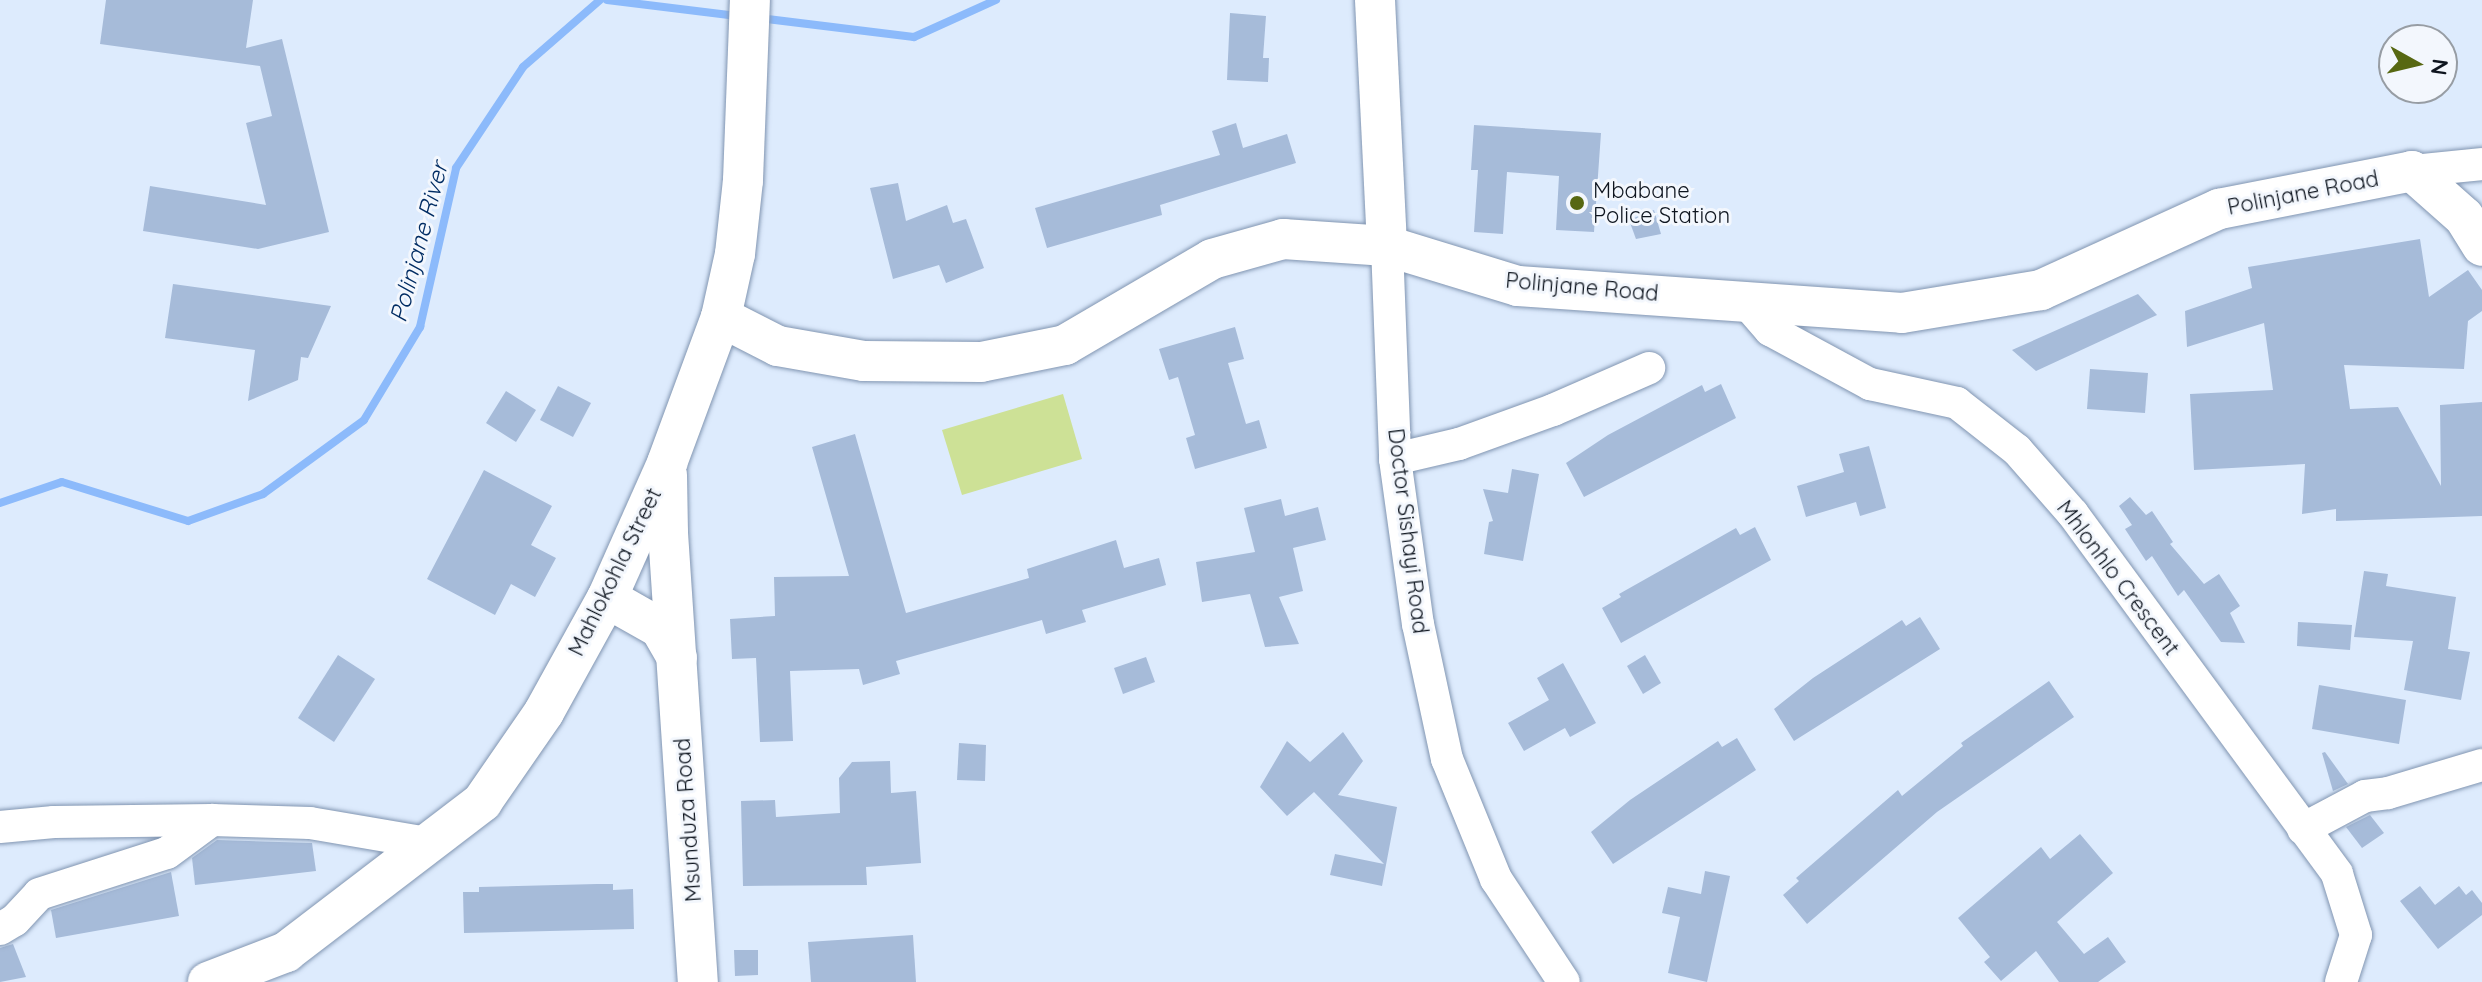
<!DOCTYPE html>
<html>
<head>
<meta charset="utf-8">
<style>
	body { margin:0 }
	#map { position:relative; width:2482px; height:982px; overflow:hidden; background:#ddebfd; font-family:Quicksand,sans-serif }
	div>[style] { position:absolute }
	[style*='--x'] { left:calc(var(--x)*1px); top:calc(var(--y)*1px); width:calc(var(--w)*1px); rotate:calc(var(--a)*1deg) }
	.green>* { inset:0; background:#cde196 }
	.stream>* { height:8px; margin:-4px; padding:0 4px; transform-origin:4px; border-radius:4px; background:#8cbafb }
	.building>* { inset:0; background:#a6bbd9 }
	.roads { filter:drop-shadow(0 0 2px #8195b1) drop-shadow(0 0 2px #8195b1) }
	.minor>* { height:32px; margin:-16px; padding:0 16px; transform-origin:16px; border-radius:16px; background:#fff }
	.tertiary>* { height:40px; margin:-20px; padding:0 20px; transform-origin:20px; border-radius:20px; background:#fff }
	.dots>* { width:22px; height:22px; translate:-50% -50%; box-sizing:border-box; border:4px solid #f3f7fd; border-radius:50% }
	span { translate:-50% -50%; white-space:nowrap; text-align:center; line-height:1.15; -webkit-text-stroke:6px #f3f7fd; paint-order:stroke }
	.poi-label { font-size:22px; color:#0e151f }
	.left { translate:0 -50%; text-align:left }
	.street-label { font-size:22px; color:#0e151f }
	.water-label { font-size:24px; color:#002c63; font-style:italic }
	.north { position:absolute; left:2378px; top:24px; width:80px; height:80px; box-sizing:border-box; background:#f3f7fd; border:2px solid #979da4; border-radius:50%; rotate:98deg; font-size:22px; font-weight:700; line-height:32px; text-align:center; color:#0e151f }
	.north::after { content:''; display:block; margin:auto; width:28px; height:36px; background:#576812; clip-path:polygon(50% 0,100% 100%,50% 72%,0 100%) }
</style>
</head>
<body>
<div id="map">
	<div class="green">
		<i style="clip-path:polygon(1063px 394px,1082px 459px,962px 495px,942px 430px)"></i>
	</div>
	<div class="stream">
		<i style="--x:607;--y:0;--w:131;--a:7"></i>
		<i style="--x:759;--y:18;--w:156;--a:7"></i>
		<i style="--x:914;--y:37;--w:90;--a:-24.3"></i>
		<i style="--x:0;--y:503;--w:65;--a:-18.7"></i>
		<i style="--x:62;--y:482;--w:132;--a:17.2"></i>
		<i style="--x:188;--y:521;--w:80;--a:-19.8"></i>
		<i style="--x:263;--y:494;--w:125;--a:-36.2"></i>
		<i style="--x:364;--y:420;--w:109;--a:-58.9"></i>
		<i style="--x:420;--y:327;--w:163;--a:-77.2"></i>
		<i style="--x:456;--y:168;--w:121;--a:-56.4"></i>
		<i style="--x:523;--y:67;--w:102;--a:-41"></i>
	</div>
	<div class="building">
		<i style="clip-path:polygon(106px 0,253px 0,246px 48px,282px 39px,329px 232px,258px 249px,143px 231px,150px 186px,266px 205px,246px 123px,272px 116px,260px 66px,100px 44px)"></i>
		<i style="clip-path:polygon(1230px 13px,1266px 16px,1263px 58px,1269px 58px,1268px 82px,1227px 80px)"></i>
		<i style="clip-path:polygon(1236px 123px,1243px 148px,1287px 134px,1296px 163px,1160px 205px,1162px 215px,1047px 248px,1035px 208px,1220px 155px,1212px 131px)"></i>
		<i style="clip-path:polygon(1474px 125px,1601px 133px,1594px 232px,1556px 230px,1559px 176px,1507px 172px,1503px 234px,1474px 232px,1478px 170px,1471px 170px)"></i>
		<i style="clip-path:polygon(898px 183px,906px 221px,947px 205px,953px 223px,966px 219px,984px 268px,946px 283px,939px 265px,893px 279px,870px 188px)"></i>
		<i style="clip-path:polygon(1654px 210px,1661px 234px,1636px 239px,1629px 220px)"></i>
		<i style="clip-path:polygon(2420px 239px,2429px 297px,2468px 270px,2482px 290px,2482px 311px,2468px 321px,2464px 369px,2344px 365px,2350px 409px,2398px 407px,2441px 486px,2440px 405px,2482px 402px,2482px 516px,2336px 521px,2336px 509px,2302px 514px,2305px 464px,2194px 470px,2190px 394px,2273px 390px,2264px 323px,2187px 347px,2185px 311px,2252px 288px,2248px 267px)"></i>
		<i style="clip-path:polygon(173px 284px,331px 306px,308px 358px,301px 357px,298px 380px,248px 401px,255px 350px,165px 338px)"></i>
		<i style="clip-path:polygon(2138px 294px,2157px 315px,2036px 371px,2012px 350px)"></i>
		<i style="clip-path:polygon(1235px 327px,1244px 359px,1228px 363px,1246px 424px,1259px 420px,1267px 448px,1195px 469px,1186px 438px,1195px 435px,1178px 377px,1169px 380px,1159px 349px)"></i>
		<i style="clip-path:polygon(2090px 369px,2148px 373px,2145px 413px,2087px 409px)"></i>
		<i style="clip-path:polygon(1721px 384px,1736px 418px,1584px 497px,1566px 463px,1608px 435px,1702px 385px,1705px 392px)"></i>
		<i style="clip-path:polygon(558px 386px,591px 403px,573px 437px,540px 420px)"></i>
		<i style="clip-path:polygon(506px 391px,536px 410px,516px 442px,486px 423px)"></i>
		<i style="clip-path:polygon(855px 434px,906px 613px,1029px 578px,1027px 569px,1116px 540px,1124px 568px,1159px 558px,1166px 585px,1082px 610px,1086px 622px,1046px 634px,1042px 620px,896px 661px,900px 674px,863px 685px,859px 669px,790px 671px,793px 741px,760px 742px,756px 658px,732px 659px,730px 619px,775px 616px,774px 577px,849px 576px,812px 447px)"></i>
		<i style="clip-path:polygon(1869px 446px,1886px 508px,1860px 516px,1856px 502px,1806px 517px,1797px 486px,1844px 472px,1839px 454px)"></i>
		<i style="clip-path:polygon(1512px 469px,1539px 474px,1523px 561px,1484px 554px,1489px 522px,1493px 521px,1483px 489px,1508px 493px)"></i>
		<i style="clip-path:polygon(484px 470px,552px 506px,531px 545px,556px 558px,535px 597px,511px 584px,495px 615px,427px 579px)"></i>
		<i style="clip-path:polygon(2130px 497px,2146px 515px,2152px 511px,2173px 542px,2170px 544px,2204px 584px,2219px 574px,2240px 606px,2230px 613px,2245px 643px,2221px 642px,2184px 590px,2178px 596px,2152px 556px,2146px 561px,2125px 529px,2132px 525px,2119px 506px)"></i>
		<i style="clip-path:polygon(1281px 499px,1285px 516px,1318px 507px,1326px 540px,1293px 548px,1303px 591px,1279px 597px,1299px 644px,1265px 647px,1250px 594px,1202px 602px,1196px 562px,1255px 552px,1244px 508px)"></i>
		<i style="clip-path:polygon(1755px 527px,1771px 560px,1621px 643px,1602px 608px,1621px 597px,1619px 594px,1736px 528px,1740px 535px)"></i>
		<i style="clip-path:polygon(2364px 571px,2388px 574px,2386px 586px,2456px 597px,2448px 649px,2470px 652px,2461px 700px,2404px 690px,2413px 641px,2354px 637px)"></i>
		<i style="clip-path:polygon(1920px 617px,1940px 649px,1794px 741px,1774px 709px,1813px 678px,1902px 620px,1906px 626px)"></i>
		<i style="clip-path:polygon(2298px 622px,2352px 625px,2350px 650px,2297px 646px)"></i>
		<i style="clip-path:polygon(338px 655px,375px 679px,334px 742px,298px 718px)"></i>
		<i style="clip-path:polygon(1645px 655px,1661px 683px,1643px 694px,1627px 666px)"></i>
		<i style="clip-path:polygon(1146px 657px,1155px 682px,1123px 694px,1114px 668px)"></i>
		<i style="clip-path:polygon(1563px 663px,1596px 723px,1570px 737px,1565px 728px,1524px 751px,1508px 723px,1549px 700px,1537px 678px)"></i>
		<i style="clip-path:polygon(2049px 681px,2074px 717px,1937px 812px,1807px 924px,1783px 895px,1799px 881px,1796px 878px,1898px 790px,1902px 796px,1963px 746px,1961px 743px)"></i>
		<i style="clip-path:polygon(2319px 685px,2406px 700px,2399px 744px,2312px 729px)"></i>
		<i style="clip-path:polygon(1343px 732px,1363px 761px,1338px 795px,1397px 807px,1382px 886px,1330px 875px,1335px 854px,1384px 864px,1314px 792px,1287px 816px,1260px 787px,1287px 741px,1310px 762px)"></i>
		<i style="clip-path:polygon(1737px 738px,1756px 770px,1613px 864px,1591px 832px,1630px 800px,1718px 741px,1722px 747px)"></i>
		<i style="clip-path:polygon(959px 743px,986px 745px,985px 781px,957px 780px)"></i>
		<i style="clip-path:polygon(2325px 752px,2348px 784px,2333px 791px,2322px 753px)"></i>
		<i style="clip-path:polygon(890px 761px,891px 793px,916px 791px,921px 863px,866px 867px,867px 885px,743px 886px,741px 801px,775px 800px,776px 817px,840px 813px,839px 778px,852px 762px)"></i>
		<i style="clip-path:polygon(2370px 815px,2384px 833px,2362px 848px,2346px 827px)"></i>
		<i style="clip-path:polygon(2080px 834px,2113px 873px,2057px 922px,2084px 954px,2108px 937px,2126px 962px,2098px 982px,2059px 982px,2036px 951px,2001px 981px,1984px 962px,1990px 957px,1958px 918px,2041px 847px,2050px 859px)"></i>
		<i style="clip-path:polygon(217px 840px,312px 843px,316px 871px,195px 885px,192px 858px)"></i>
		<i style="clip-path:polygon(1705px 871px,1730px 876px,1707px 982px,1668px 973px,1680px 917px,1662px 913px,1668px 887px,1701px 894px)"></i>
		<i style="clip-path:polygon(171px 872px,179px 916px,56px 938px,51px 910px)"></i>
		<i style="clip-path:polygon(597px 884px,613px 884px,613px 890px,633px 889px,634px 929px,464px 933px,463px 892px,479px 892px,479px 887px)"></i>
		<i style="clip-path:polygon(2420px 886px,2435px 905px,2459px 886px,2466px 895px,2472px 890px,2482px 903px,2482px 915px,2438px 949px,2400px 901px)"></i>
		<i style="clip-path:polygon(913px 935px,916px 982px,811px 982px,808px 942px)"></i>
		<i style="clip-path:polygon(13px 944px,26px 977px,0 982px,0 948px)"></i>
		<i style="clip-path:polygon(734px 950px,758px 950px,758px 975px,735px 976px)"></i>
	</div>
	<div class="roads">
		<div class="minor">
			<i style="--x:2412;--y:171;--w:70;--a:-5.7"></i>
			<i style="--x:1387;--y:246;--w:213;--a:87.8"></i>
			<i style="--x:1395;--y:459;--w:167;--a:82.1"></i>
			<i style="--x:1418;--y:624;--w:138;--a:77.9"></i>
			<i style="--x:1447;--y:759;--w:130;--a:67.8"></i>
			<i style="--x:1496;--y:879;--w:123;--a:56.6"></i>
			<i style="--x:1744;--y:300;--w:40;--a:49"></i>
			<i style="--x:1770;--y:330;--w:114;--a:28.4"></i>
			<i style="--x:1870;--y:384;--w:89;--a:12.3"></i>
			<i style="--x:1957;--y:403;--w:76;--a:38.1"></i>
			<i style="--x:2017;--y:450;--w:85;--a:48.8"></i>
			<i style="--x:2073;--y:514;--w:446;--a:53.7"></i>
			<i style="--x:2337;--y:874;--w:64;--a:72.7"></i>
			<i style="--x:2356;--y:935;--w:49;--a:107.7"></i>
			<i style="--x:1395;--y:459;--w:66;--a:-13.2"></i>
			<i style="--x:1459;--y:444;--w:100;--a:-19.9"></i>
			<i style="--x:1553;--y:410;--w:105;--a:-23.6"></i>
			<i style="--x:0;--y:827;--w:54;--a:-5.3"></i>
			<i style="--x:54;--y:822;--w:158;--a:-0.7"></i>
			<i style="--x:212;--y:820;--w:98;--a:1.8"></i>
			<i style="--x:310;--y:823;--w:119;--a:9.7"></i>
			<i style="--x:2303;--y:829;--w:70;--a:-28"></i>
			<i style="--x:2365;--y:796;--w:23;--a:-7"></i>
			<i style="--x:2388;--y:793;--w:98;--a:-16.6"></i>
			<i style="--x:0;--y:929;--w:17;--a:-31"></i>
			<i style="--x:15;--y:920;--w:35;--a:-47"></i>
			<i style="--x:39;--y:894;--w:134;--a:-17.8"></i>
			<i style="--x:167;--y:853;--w:56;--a:-36.3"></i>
		</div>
		<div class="tertiary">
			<i style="--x:1375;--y:0;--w:246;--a:87.2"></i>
			<i style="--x:721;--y:317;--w:64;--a:27"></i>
			<i style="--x:778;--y:346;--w:87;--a:9.9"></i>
			<i style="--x:864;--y:361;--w:117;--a:0.5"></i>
			<i style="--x:981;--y:362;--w:86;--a:-11.4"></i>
			<i style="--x:1065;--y:345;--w:170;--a:-30.3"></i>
			<i style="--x:1212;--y:259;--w:74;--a:-15.7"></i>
			<i style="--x:1283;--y:239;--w:104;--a:3.9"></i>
			<i style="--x:1387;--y:246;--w:137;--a:17"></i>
			<i style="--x:1518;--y:286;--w:385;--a:4"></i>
			<i style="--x:1902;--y:313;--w:141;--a:-9.4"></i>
			<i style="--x:2041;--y:290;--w:196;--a:-24.5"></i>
			<i style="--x:2219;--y:209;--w:197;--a:-11.1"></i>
			<i style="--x:2412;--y:171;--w:69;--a:41.5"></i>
			<i style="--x:2464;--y:217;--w:34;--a:58"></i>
			<i style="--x:667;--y:475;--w:58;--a:89"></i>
			<i style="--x:668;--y:533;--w:450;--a:86.2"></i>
			<i style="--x:607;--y:598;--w:61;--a:29.5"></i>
			<i style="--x:660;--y:628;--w:34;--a:60"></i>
			<i style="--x:208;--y:982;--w:84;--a:-21"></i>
			<i style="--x:286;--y:952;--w:247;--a:-37.4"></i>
			<i style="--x:482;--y:802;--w:109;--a:-55.4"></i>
			<i style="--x:544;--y:712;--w:130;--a:-61.1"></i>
			<i style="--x:607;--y:598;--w:148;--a:-66"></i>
			<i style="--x:667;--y:463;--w:156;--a:-69.7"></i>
			<i style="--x:721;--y:317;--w:65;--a:-77.5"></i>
			<i style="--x:735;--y:254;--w:74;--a:-83.8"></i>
			<i style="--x:743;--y:180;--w:180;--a:-87.8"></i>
		</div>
	</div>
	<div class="dots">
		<i style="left:1577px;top:203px;background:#576812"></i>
	</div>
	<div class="poi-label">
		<span class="left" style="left:1593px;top:203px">Mbabane<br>Police Station</span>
	</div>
	<div class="street-label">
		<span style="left:2303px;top:193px;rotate:-11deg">Polinjane Road</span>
		<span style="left:1582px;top:287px;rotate:5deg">Polinjane Road</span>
		<span style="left:1408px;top:531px;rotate:83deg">Doctor Sishayi Road</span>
		<span style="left:615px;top:572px;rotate:-64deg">Mahlokohla Street</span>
		<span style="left:2118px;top:578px;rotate:53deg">Mhlonhlo Crescent</span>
		<span style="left:688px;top:820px;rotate:-94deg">Msunduza Road</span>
	</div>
	<div class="water-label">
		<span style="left:419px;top:242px;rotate:-75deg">Polinjane River</span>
	</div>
	<div class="north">N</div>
</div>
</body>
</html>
